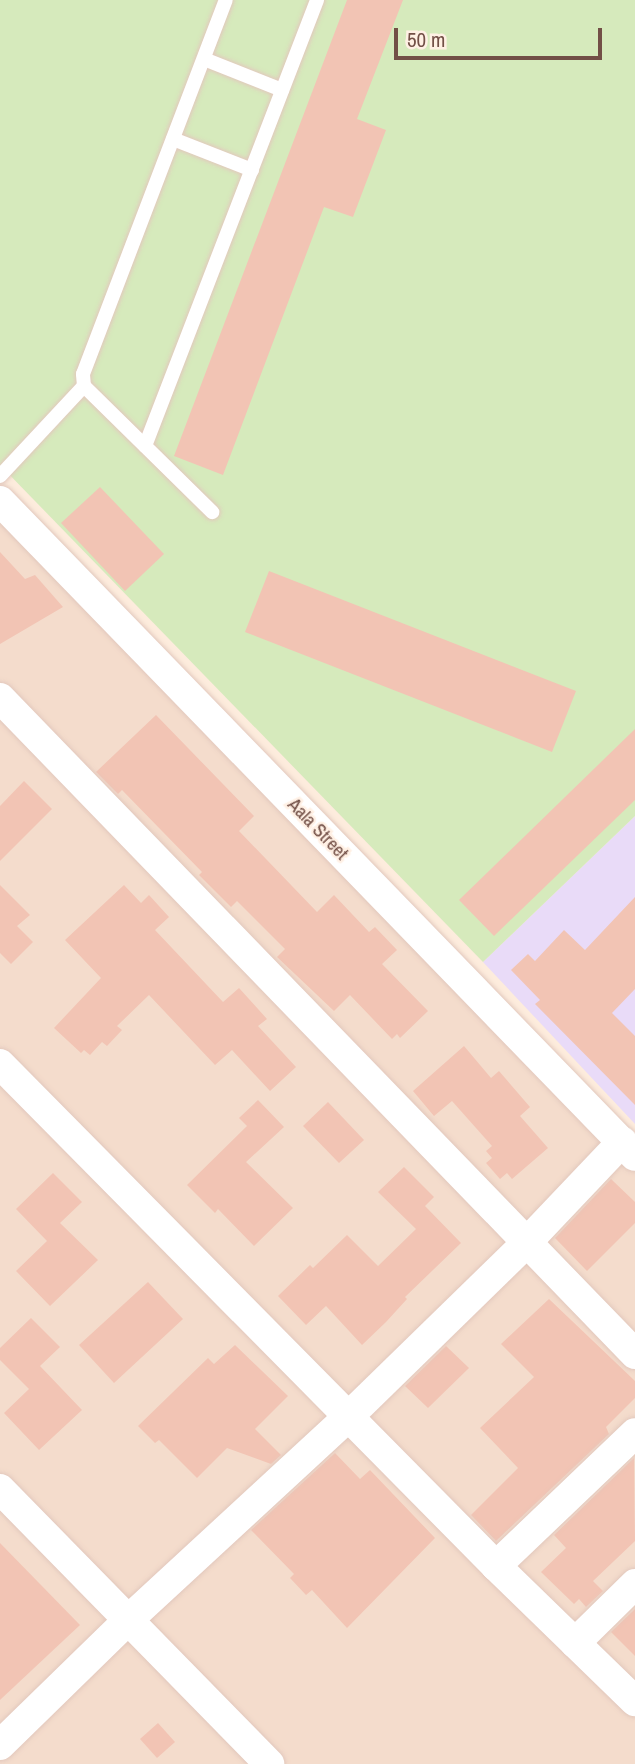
<!DOCTYPE html>
<html>
<head>
<meta charset="utf-8">
<style>
	body { margin:0 }
	#map { position:relative; width:635px; height:1764px; overflow:hidden; background:#fdecdd; font-family:"Archivo Narrow",sans-serif }
	div>[style] { position:absolute }
	[style*='--x'] { left:calc(var(--x)*1px); top:calc(var(--y)*1px); width:calc(var(--w)*1px); rotate:calc(var(--a)*1deg) }
	.residential>* { inset:0; background:#f4dccc }
	.education>* { inset:0; background:#e9dbf8 }
	.green>* { inset:0; background:#d6eabc }
	.building>* { inset:0; background:#f2c4b4 }
	.roads { filter:drop-shadow(0 0 2px #e2c8bd) drop-shadow(0 0 2px #e2c8bd) }
	.lane>* { height:14px; margin:-7px; padding:0 7px; transform-origin:7px; border-radius:7px; background:#fff }
	.street>* { height:30px; margin:-15px; padding:0 15px; transform-origin:15px; border-radius:15px; background:#fff }
	span { translate:-50% -50%; white-space:nowrap; text-align:center; line-height:1.15; -webkit-text-stroke:5px #fff0e4; paint-order:stroke }
	.street-label { font-size:19px; color:#724f46 }
	.scale { position:absolute; left:394px; top:28px; width:208px; height:32px; box-sizing:border-box; border:4px solid #724f46; border-top:0; padding-left:9px; font-size:21px; line-height:24px; white-space:nowrap; color:#724f46; -webkit-text-stroke:5px #fff0e4; paint-order:stroke }
</style>
</head>
<body>
<div id="map">
	<div class="residential">
		<i style="clip-path:polygon(0 504px,635px 1165px,635px 1764px,0 1764px)"></i>
	</div>
	<div class="education">
		<i style="clip-path:polygon(635px 816px,635px 1124px,483px 962px)"></i>
	</div>
	<div class="green">
		<i style="clip-path:polygon(0 0,635px 0,635px 816px,483px 962px,0 465px)"></i>
	</div>
	<div class="building">
		<i style="clip-path:polygon(347px 0,403px 0,357px 119px,386px 130px,353px 217px,324px 207px,223px 475px,174px 456px)"></i>
		<i style="clip-path:polygon(100px 487px,164px 554px,125px 591px,61px 523px)"></i>
		<i style="clip-path:polygon(0 552px,25px 579px,35px 575px,63px 607px,0 644px)"></i>
		<i style="clip-path:polygon(269px 571px,576px 691px,552px 752px,245px 632px)"></i>
		<i style="clip-path:polygon(156px 715px,254px 816px,239px 831px,317px 912px,334px 895px,369px 932px,375px 927px,397px 950px,382px 964px,428px 1011px,400px 1038px,397px 1034px,392px 1039px,350px 995px,334px 1011px,277px 957px,285px 949px,237px 901px,231px 907px,199px 875px,202px 872px,122px 790px,118px 794px,96px 772px)"></i>
		<i style="clip-path:polygon(635px 729px,635px 800px,494px 936px,459px 900px)"></i>
		<i style="clip-path:polygon(24px 781px,52px 809px,0 861px,0 806px)"></i>
		<i style="clip-path:polygon(0 885px,30px 915px,17px 926px,33px 942px,11px 964px,0 953px)"></i>
		<i style="clip-path:polygon(124px 885px,141px 903px,149px 895px,169px 917px,155px 930px,223px 1002px,239px 988px,267px 1019px,258px 1026px,296px 1067px,270px 1091px,232px 1050px,215px 1065px,149px 995px,117px 1026px,122px 1030px,107px 1046px,102px 1042px,90px 1055px,84px 1050px,81px 1053px,54px 1028px,101px 978px,65px 940px)"></i>
		<i style="clip-path:polygon(635px 897px,635px 989px,612px 1013px,635px 1036px,635px 1105px,535px 1004px,540px 1000px,511px 970px,528px 954px,535px 961px,564px 930px,585px 950px)"></i>
		<i style="clip-path:polygon(464px 1046px,491px 1078px,499px 1071px,530px 1107px,520px 1116px,548px 1148px,512px 1179px,507px 1173px,500px 1179px,486px 1163px,492px 1158px,486px 1151px,492px 1146px,452px 1101px,434px 1116px,413px 1091px)"></i>
		<i style="clip-path:polygon(258px 1100px,284px 1127px,246px 1162px,293px 1208px,254px 1246px,218px 1209px,215px 1213px,187px 1185px,247px 1126px,239px 1118px)"></i>
		<i style="clip-path:polygon(328px 1102px,364px 1140px,339px 1163px,303px 1126px)"></i>
		<i style="clip-path:polygon(404px 1167px,434px 1197px,425px 1206px,461px 1243px,405px 1297px,407px 1299px,386px 1322px,362px 1345px,326px 1306px,306px 1325px,278px 1296px,310px 1265px,313px 1268px,347px 1235px,378px 1266px,416px 1229px,378px 1192px)"></i>
		<i style="clip-path:polygon(53px 1173px,82px 1202px,60px 1223px,98px 1260px,50px 1306px,16px 1271px,47px 1241px,16px 1209px)"></i>
		<i style="clip-path:polygon(611px 1179px,635px 1202px,635px 1223px,587px 1271px,555px 1238px)"></i>
		<i style="clip-path:polygon(148px 1282px,183px 1319px,114px 1383px,79px 1345px)"></i>
		<i style="clip-path:polygon(549px 1299px,635px 1381px,635px 1398px,606px 1427px,609px 1434px,496px 1541px,471px 1515px,518px 1468px,480px 1428px,534px 1377px,501px 1344px)"></i>
		<i style="clip-path:polygon(31px 1318px,60px 1347px,40px 1366px,82px 1410px,39px 1450px,4px 1413px,29px 1389px,0 1360px,0 1348px)"></i>
		<i style="clip-path:polygon(235px 1345px,288px 1396px,255px 1429px,281px 1455px,271px 1464px,227px 1448px,197px 1478px,159px 1440px,155px 1443px,138px 1426px,208px 1358px,214px 1364px)"></i>
		<i style="clip-path:polygon(446px 1346px,469px 1368px,428px 1408px,405px 1386px)"></i>
		<i style="clip-path:polygon(335px 1453px,360px 1479px,370px 1470px,435px 1538px,347px 1628px,312px 1590px,306px 1595px,290px 1578px,294px 1574px,251px 1530px)"></i>
		<i style="clip-path:polygon(634px 1458px,635px 1541px,593px 1581px,603px 1591px,586px 1607px,579px 1599px,574px 1604px,541px 1572px,566px 1548px,554px 1535px)"></i>
		<i style="clip-path:polygon(0 1543px,80px 1625px,0 1700px)"></i>
		<i style="clip-path:polygon(635px 1609px,635px 1656px,611px 1632px)"></i>
		<i style="clip-path:polygon(158px 1723px,175px 1742px,157px 1758px,140px 1739px)"></i>
	</div>
	<div class="roads">
		<div class="lane">
			<i style="--x:204;--y:59;--w:84;--a:21.7"></i>
			<i style="--x:173;--y:139;--w:85;--a:21.4"></i>
			<i style="--x:84;--y:386;--w:180;--a:44.5"></i>
			<i style="--x:145;--y:446;--w:478;--a:-68.9"></i>
			<i style="--x:0;--y:476;--w:123;--a:-47"></i>
			<i style="--x:84;--y:386;--w:12;--a:-95"></i>
			<i style="--x:83;--y:374;--w:400;--a:-69.1"></i>
		</div>
		<div class="street">
			<i style="--x:0;--y:501;--w:912;--a:45.89"></i>
			<i style="--x:0;--y:698;--w:913;--a:45.93"></i>
			<i style="--x:0;--y:1064;--w:706;--a:45.34"></i>
			<i style="--x:496;--y:1566;--w:194;--a:44.2"></i>
			<i style="--x:0;--y:1489;--w:385;--a:45.6"></i>
			<i style="--x:496;--y:1566;--w:192;--a:-43.7"></i>
			<i style="--x:575;--y:1643;--w:84;--a:-44.5"></i>
			<i style="--x:0;--y:1745;--w:177;--a:-44.3"></i>
			<i style="--x:127;--y:1621;--w:304;--a:-42.7"></i>
			<i style="--x:350;--y:1415;--w:249;--a:-44.3"></i>
			<i style="--x:528;--y:1241;--w:137;--a:-46.5"></i>
		</div>
	</div>
	<div class="street-label">
		<span style="left:318px;top:829px;rotate:46deg">Aala Street</span>
	</div>
	<div class="scale">50 m</div>
</div>
</body>
</html>
